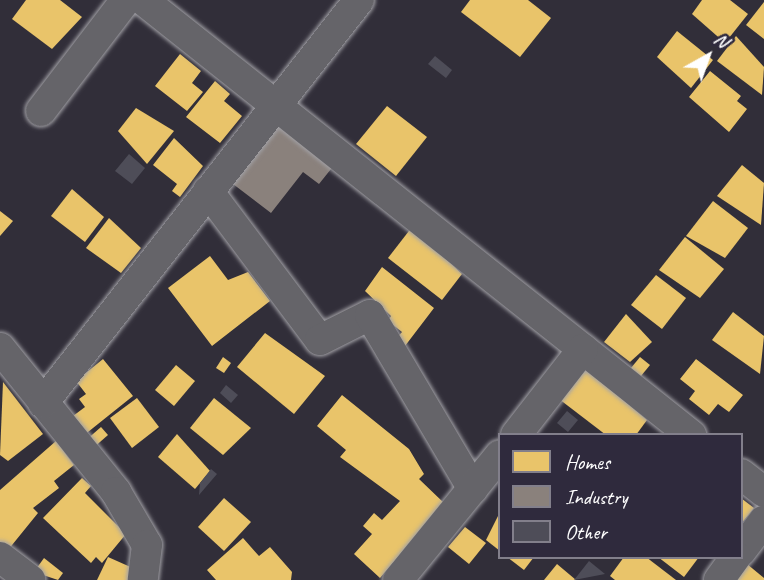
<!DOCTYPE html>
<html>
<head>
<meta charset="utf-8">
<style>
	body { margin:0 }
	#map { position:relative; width:764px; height:580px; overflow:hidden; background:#312e39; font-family:Caveat,sans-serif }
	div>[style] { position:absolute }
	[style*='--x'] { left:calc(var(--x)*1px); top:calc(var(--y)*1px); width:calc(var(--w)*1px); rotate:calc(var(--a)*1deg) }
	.homes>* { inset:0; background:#e9c46a }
	.industry>* { inset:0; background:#8a817c }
	.building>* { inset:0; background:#4e4d58 }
	.roads { filter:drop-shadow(0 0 2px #a2a1a6) drop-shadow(0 0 2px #a2a1a6) }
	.minor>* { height:30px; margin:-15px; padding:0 15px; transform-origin:15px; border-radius:15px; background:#656469 }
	span { translate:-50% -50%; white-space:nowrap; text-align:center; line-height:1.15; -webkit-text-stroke:7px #2f2a3d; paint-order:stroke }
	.legend { position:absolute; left:498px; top:433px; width:245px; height:126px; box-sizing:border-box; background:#2f2a3d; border:2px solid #827f8b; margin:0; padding:9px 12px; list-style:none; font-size:21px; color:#fff }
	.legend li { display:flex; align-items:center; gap:14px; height:35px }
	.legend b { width:35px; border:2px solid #827f8b }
	.north { position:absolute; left:673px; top:21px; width:70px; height:70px; -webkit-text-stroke:5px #2f2a3d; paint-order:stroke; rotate:40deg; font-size:19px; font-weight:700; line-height:28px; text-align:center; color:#fff }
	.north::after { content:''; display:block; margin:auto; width:24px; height:32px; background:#fff; clip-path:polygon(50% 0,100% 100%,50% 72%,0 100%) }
</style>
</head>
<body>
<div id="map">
	<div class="homes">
		<i style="clip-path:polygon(26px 0,60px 0,82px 17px,52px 49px,12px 19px)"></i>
		<i style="clip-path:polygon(470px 0,528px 0,551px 18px,520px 57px,461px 12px)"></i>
		<i style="clip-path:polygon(702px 0,730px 0,748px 14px,725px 43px,692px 14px)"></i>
		<i style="clip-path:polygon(764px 2px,764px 39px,746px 25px)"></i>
		<i style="clip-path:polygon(677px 31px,713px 60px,691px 88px,657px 57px)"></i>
		<i style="clip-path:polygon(736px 36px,764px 67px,762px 95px,717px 61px)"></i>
		<i style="clip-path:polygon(180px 54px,201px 71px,192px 83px,203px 92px,187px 111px,155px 86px)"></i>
		<i style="clip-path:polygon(710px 71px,741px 96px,737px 101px,747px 109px,729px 132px,689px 97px)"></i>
		<i style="clip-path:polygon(215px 81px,230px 94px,224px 101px,242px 116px,220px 143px,186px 117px)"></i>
		<i style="clip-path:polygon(387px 106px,427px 137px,396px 176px,356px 144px)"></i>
		<i style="clip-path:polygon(136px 108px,174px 131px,147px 164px,118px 131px)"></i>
		<i style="clip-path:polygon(174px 138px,203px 166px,180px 197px,172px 191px,177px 184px,153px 165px)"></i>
		<i style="clip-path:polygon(742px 165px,764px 183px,761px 225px,717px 196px)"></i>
		<i style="clip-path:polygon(72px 189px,104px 217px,85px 242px,51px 216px)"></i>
		<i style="clip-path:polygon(713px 201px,748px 228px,725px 258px,686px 236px)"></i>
		<i style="clip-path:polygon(0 211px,13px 221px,0 236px)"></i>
		<i style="clip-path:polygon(109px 218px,141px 248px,121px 273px,86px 248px)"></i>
		<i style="clip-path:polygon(412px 227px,462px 274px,442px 300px,388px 258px)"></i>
		<i style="clip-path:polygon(685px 237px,724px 269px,700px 298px,659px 270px)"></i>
		<i style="clip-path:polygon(210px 256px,228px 280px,248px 272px,270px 301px,212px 346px,168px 288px)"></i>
		<i style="clip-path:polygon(382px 267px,434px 308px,405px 346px,396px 339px,402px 332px,388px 321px,391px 316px,365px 291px)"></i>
		<i style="clip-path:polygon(656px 275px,686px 298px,662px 329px,631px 305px)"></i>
		<i style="clip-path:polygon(733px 312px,764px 336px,760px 374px,712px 340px)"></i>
		<i style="clip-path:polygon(626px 314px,652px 342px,630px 362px,604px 342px)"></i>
		<i style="clip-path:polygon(265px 333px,325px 376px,294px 414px,237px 367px)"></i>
		<i style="clip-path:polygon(223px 357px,231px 363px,224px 373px,216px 368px)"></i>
		<i style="clip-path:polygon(640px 357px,650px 365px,641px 376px,631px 368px)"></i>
		<i style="clip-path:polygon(103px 359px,133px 396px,83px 436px,69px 419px,85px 407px,79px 399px,86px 394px,76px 381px)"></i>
		<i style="clip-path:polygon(696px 359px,743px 395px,729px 412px,718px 404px,709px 415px,689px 399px,695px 391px,680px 379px)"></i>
		<i style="clip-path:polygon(176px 365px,195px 381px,174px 406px,155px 390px)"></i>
		<i style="clip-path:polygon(584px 367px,647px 420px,636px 435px,606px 435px,559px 399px)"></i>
		<i style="clip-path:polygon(3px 382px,43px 434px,8px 461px,0 455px)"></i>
		<i style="clip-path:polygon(342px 395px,409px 449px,424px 474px,419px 479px,444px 503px,380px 578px,354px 554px,372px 534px,363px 526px,374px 513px,382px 520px,400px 501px,340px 457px,346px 450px,317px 426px)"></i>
		<i style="clip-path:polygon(137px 398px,159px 427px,132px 448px,110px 418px)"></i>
		<i style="clip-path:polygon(214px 398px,251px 428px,223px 455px,190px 428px)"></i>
		<i style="clip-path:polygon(101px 427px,108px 435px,92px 449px,85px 441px)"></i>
		<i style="clip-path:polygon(177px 434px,210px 471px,195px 489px,158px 457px)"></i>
		<i style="clip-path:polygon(56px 441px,74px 465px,54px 481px,59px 488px,33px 508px,38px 513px,8px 550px,0 544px,0 490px)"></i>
		<i style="clip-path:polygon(82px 478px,91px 486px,85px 493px,126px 534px,102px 563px,96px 557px,91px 563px,43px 518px)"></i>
		<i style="clip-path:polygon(224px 498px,251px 522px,224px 551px,198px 527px)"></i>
		<i style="clip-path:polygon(741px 498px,754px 508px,741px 524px)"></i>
		<i style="clip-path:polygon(500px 512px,500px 551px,486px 540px)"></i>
		<i style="clip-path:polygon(465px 527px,486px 543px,469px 564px,448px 547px)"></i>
		<i style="clip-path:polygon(243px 538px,259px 556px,270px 547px,292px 572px,291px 580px,216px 580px,207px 570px)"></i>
		<i style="clip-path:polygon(108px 557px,135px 569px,130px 580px,97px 580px)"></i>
		<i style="clip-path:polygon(507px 557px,534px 557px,524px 570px)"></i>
		<i style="clip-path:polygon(624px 557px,646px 557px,676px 580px,615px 580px,610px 576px)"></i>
		<i style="clip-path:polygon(658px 557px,699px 557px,684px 577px)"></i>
		<i style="clip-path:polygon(44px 558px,63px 573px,58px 580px,34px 572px)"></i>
		<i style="clip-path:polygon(557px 564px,576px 580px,544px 580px)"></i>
		<i style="clip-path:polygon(747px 564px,764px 578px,764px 580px,736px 580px)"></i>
	</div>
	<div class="industry">
		<i style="clip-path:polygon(281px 122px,335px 164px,319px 184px,303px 172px,271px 213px,233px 184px)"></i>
	</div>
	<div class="building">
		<i style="clip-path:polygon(435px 56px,452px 70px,446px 78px,428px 64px)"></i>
		<i style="clip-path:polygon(129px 154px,145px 168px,132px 184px,115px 171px)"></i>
		<i style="clip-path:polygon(226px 385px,238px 395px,231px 403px,220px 393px)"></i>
		<i style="clip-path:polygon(567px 411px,578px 420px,568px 432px,557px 423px)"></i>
		<i style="clip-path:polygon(211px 469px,217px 474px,199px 495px,200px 483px)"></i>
		<i style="clip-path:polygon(589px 561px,605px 574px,574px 580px)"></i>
	</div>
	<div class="roads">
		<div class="minor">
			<i style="--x:143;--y:0;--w:700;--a:38.44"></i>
			<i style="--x:41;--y:111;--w:140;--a:-52.6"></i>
			<i style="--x:208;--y:191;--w:186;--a:53.1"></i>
			<i style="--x:320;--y:340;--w:56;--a:-26.6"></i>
			<i style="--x:370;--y:315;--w:202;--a:59.4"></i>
			<i style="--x:0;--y:348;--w:185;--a:51.1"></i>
			<i style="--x:116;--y:492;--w:61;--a:59.7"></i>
			<i style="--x:147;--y:545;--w:35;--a:97"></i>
			<i style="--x:43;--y:403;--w:512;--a:-51.9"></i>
			<i style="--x:516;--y:435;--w:109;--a:-52.1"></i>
			<i style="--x:741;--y:474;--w:29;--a:38"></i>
			<i style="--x:741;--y:551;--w:38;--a:-53"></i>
			<i style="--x:0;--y:557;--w:38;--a:37"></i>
			<i style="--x:398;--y:580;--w:161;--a:-50.8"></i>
			<i style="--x:719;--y:580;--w:29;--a:-54"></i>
		</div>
	</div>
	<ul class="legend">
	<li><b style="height:19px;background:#e9c46a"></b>Homes</li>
	<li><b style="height:19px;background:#8a817c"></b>Industry</li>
	<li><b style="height:19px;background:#4e4d58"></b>Other</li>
	</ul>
	<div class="north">N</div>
</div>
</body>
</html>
